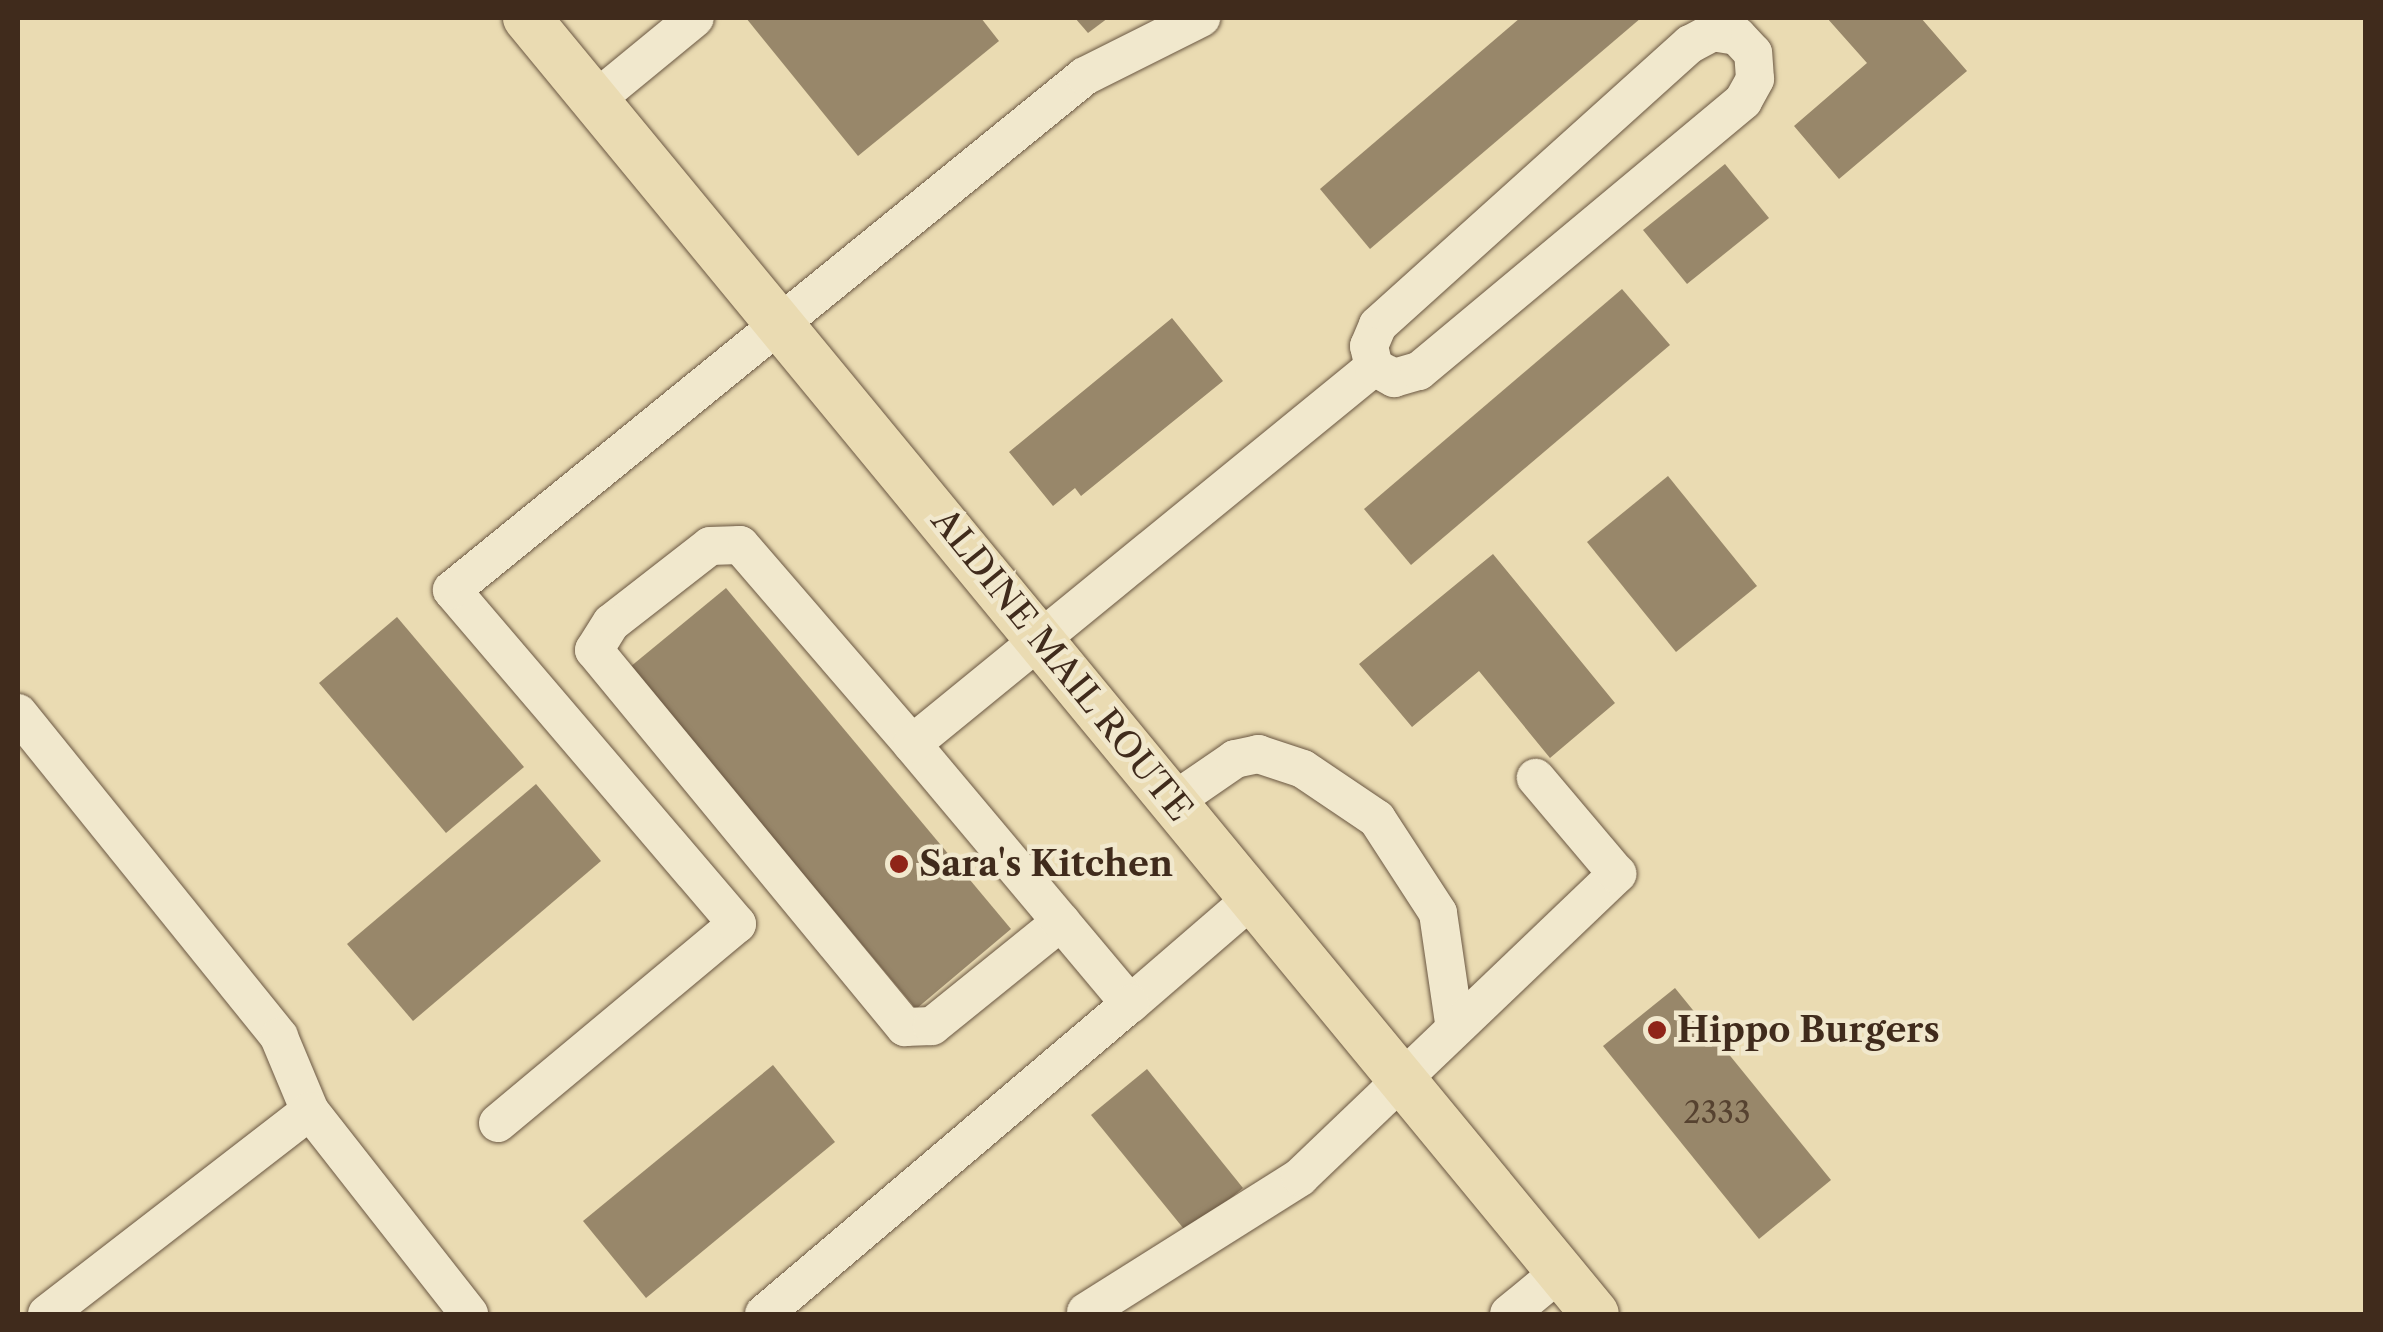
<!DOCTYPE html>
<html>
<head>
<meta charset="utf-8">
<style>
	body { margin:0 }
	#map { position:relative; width:2383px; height:1332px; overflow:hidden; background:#eadbb2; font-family:"Libre Caslon Text",serif }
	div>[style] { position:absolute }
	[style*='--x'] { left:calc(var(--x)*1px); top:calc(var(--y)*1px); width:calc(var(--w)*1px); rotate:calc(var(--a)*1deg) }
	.building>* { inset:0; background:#98876a }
	.roads { filter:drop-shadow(0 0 2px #6a5742) drop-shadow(0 0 2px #6a5742) }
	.minor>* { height:38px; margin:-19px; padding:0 19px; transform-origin:19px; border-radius:19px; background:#f1e8cd }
	.major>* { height:48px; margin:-24px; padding:0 24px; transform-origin:24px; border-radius:24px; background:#eadbb2 }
	.dots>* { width:28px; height:28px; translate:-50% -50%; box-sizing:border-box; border:5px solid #f1e8cd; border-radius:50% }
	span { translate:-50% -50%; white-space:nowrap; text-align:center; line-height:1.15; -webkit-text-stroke:9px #f1e8cd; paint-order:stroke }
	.number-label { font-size:30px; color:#564230 }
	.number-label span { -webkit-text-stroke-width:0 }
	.street-label { font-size:35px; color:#402b1c }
	.poi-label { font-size:35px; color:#402b1c; font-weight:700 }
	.left { translate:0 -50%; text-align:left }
	.frame { position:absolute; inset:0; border:20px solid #402b1c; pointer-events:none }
</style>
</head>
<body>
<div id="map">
	<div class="building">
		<i style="clip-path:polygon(746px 18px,981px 18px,999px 41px,858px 156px)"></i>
		<i style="clip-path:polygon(1075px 18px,1108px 18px,1088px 33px)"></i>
		<i style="clip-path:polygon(1520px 18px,1641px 18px,1370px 249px,1320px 189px)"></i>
		<i style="clip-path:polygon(1827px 18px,1921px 18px,1967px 71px,1839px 179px,1794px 126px,1867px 63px)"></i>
		<i style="clip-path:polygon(1725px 164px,1769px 218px,1687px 284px,1643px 230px)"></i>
		<i style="clip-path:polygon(1622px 289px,1670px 345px,1411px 565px,1364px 509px)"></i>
		<i style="clip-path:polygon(1172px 318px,1223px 381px,1081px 496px,1075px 488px,1053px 506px,1009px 452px)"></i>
		<i style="clip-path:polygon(1668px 476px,1757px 586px,1676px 652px,1587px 542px)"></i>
		<i style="clip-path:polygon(1493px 554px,1615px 703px,1550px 758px,1479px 671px,1412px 727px,1359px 664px)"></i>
		<i style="clip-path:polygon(726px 588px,1011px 929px,916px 1009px,630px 667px)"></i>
		<i style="clip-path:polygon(397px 617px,524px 767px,446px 833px,319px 683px)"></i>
		<i style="clip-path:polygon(536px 784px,601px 861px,413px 1021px,347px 944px)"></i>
		<i style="clip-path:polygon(1675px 988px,1831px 1180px,1759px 1239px,1603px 1046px)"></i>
		<i style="clip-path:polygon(773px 1065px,835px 1142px,646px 1298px,583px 1221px)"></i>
		<i style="clip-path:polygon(1147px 1069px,1243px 1188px,1188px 1234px,1091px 1115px)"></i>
	</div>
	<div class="roads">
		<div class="minor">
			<i style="--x:595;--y:100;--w:129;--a:-39.4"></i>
			<i style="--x:18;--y:713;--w:416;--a:51.1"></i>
			<i style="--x:279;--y:1037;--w:80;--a:67.3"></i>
			<i style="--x:310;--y:1111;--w:258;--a:51.9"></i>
			<i style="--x:912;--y:744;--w:263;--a:-130.8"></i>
			<i style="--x:740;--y:545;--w:30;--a:178"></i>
			<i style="--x:710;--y:546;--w:125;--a:142.1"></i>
			<i style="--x:611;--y:623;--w:32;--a:122"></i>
			<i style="--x:594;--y:650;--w:489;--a:50.5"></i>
			<i style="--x:905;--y:1027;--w:27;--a:-2"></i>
			<i style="--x:932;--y:1026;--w:166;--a:-38.9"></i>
			<i style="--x:1174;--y:801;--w:74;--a:-34.5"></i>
			<i style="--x:1235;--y:759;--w:24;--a:-12"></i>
			<i style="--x:1258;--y:754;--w:47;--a:18.4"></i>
			<i style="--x:1303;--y:769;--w:89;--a:34"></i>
			<i style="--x:1377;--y:819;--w:112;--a:57"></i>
			<i style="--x:1438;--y:913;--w:111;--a:81.7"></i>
			<i style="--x:1254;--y:897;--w:164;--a:139.2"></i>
			<i style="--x:1130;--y:1004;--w:339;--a:-130"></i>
			<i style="--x:912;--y:744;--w:596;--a:-39.22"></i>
			<i style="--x:1374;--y:367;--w:23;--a:29"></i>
			<i style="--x:1394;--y:378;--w:26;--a:-16"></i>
			<i style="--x:1419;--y:371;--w:422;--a:-39.8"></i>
			<i style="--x:1743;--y:101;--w:25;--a:-61"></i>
			<i style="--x:1755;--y:79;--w:26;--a:-94"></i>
			<i style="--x:1753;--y:53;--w:23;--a:-133"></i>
			<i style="--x:1737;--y:36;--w:24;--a:-171"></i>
			<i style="--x:1713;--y:32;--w:26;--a:152"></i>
			<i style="--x:1690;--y:44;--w:420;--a:138"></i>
			<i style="--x:1378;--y:325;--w:23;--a:113"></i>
			<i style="--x:1369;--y:346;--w:22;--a:77"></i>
			<i style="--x:498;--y:1123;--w:311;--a:-39.8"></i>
			<i style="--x:737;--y:924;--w:439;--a:-130.5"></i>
			<i style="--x:452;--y:590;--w:815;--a:-39.08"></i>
			<i style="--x:1085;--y:76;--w:130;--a:-26.6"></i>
			<i style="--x:1086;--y:1312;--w:253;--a:-32.2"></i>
			<i style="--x:1300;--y:1177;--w:439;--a:-43.7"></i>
			<i style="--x:1617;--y:874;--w:126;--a:-130.2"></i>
			<i style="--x:47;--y:1314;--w:332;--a:-37.7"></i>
			<i style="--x:764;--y:1314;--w:480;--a:-40.3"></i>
			<i style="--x:1509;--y:1314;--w:66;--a:-39.5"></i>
		</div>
		<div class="major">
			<i style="--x:527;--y:18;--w:1679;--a:50.51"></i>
		</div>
	</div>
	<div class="dots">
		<i style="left:899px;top:864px;background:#8f2418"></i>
		<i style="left:1657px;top:1030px;background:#8f2418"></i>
	</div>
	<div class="number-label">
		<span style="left:1717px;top:1113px">2333</span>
	</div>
	<div class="street-label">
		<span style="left:1062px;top:665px;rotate:51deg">ALDINE MAIL ROUTE</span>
	</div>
	<div class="poi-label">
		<span class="left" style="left:919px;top:864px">Sara's Kitchen</span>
		<span class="left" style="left:1677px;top:1030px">Hippo Burgers</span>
	</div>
	<div class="frame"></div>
</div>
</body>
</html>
